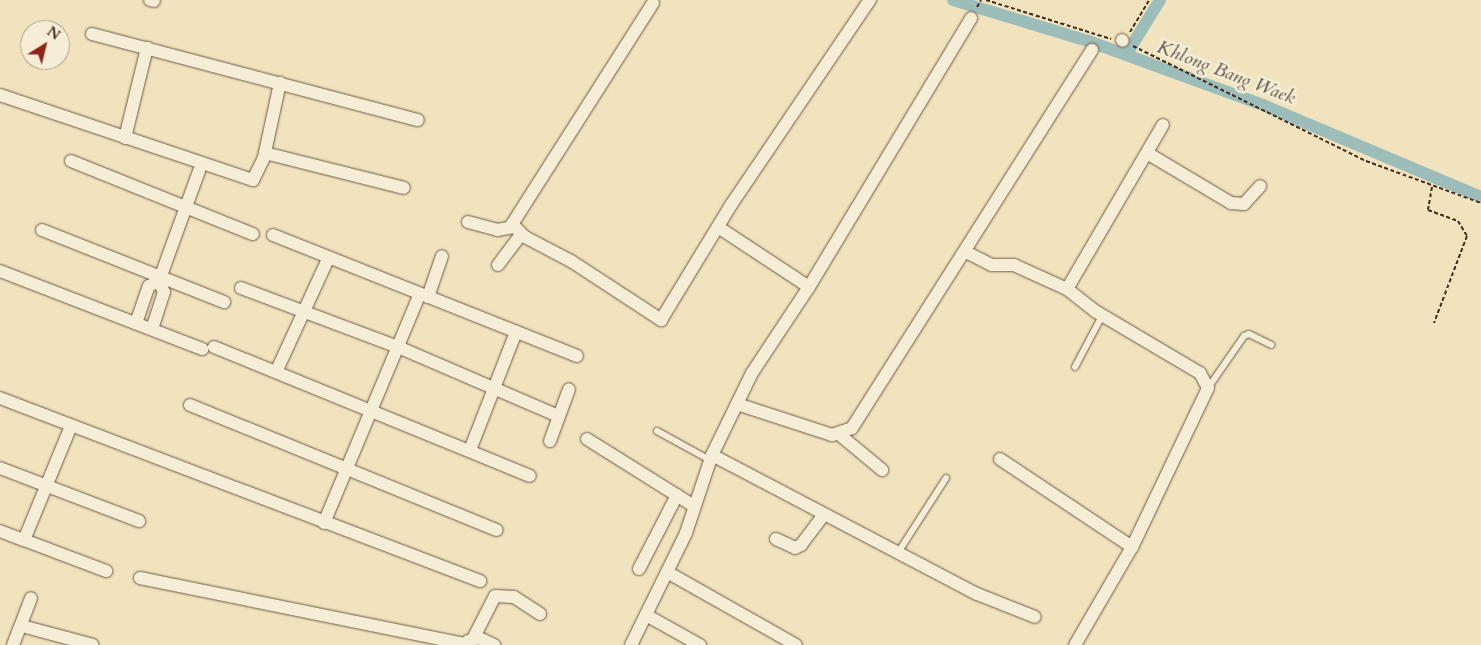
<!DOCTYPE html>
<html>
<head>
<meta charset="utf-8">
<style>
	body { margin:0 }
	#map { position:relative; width:1481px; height:645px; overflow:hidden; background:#f0e3be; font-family:Cardo,serif }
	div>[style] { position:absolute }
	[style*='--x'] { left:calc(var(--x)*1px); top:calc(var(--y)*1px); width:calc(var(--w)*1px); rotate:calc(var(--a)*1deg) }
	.canal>* { height:12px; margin:-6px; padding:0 6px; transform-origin:6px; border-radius:6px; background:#9cbdb9 }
	.path>* { height:2px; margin-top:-1px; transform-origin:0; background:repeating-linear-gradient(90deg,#432b1e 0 4px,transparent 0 6.5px) }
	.roads { filter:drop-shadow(0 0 1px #6e5946) drop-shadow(0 0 1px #6e5946) }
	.lane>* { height:6px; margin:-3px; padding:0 3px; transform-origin:3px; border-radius:3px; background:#f5edd5 }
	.street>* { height:12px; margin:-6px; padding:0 6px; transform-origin:6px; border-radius:6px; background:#f5edd5 }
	span { translate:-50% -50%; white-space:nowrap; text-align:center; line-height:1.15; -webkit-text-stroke:5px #f5edd5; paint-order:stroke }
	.water-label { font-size:19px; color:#595045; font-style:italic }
	.north { position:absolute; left:20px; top:20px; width:50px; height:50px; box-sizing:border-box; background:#f5edd5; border:1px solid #ae9f8c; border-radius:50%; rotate:36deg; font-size:14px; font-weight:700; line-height:20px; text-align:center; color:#432b1e }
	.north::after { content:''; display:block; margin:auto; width:18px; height:22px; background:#8f2418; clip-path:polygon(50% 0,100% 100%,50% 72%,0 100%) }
</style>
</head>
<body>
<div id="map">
	<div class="canal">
		<i style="--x:953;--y:0;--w:141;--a:16.9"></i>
		<i style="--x:1088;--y:41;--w:186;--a:20.1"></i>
		<i style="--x:1263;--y:105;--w:237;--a:22.9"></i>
		<i style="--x:1126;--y:55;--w:65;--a:-58.3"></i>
	</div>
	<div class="path">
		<i style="--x:986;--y:0;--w:131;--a:17.3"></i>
		<i style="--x:977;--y:7;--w:8;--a:-60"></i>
		<i style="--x:1130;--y:32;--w:37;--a:-59"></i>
		<i style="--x:1133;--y:46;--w:260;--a:26.3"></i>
		<i style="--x:1366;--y:161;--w:122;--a:20.1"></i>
		<i style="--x:1432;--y:187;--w:23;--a:100"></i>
		<i style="--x:1428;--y:210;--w:32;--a:20"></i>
		<i style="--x:1458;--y:221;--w:17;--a:59"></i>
		<i style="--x:1467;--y:236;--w:93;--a:110.8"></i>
	</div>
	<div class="roads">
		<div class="lane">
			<i style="--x:1075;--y:367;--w:58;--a:-62.1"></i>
			<i style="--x:1208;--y:388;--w:63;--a:-55.3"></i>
			<i style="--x:1244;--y:336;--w:5;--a:-22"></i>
			<i style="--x:1249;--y:334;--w:25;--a:26"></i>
			<i style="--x:657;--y:431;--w:60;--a:28.7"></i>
			<i style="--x:899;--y:551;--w:87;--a:-57.2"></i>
		</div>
		<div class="street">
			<i style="--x:150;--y:0;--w:4;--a:14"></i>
			<i style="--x:653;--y:3;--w:262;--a:122.5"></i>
			<i style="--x:512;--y:224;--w:18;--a:45"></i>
			<i style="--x:525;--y:237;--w:52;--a:27.6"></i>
			<i style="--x:571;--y:261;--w:108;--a:33.2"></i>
			<i style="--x:661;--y:320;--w:135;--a:-58.7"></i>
			<i style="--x:731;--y:205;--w:248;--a:-55.9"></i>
			<i style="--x:92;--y:34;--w:337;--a:14.8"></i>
			<i style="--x:1122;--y:40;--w:1;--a:45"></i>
			<i style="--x:0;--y:95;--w:267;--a:18.6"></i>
			<i style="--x:253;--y:180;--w:25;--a:-64"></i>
			<i style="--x:264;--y:157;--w:76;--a:-77.8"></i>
			<i style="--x:125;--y:138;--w:93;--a:-76.3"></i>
			<i style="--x:265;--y:153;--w:143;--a:14.1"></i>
			<i style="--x:1147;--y:153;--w:98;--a:30.8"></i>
			<i style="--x:1231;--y:203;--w:13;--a:4"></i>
			<i style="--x:1244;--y:204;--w:24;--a:-48"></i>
			<i style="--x:71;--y:161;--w:196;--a:21.9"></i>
			<i style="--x:468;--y:222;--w:30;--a:15"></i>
			<i style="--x:497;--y:230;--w:17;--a:-10"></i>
			<i style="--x:718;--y:227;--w:109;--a:33.4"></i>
			<i style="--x:42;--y:230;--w:196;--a:21.6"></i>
			<i style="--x:273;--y:235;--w:327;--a:21.7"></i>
			<i style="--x:966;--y:252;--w:29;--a:27"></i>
			<i style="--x:992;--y:265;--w:22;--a:0"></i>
			<i style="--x:1014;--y:265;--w:58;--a:24.4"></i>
			<i style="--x:1067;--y:289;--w:190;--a:-59.7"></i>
			<i style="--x:498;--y:265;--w:38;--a:-53"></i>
			<i style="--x:0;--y:271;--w:217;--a:21.1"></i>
			<i style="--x:159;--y:281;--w:117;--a:-70"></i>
			<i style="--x:241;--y:288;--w:168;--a:20.6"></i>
			<i style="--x:398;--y:347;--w:174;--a:23.3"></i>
			<i style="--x:1067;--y:289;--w:36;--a:38"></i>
			<i style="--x:1095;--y:311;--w:122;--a:30.6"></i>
			<i style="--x:1200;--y:373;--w:17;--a:62"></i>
			<i style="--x:1208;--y:388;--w:176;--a:115.5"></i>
			<i style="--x:1132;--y:547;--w:113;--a:120.2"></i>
			<i style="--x:428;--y:297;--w:43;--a:-71.1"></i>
			<i style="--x:136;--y:323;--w:39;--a:-71"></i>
			<i style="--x:149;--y:286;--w:11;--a:-27"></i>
			<i style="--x:159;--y:281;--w:12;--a:66"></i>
			<i style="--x:164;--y:292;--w:39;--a:108"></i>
			<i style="--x:214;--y:347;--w:341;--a:22.2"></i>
			<i style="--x:277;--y:370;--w:124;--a:-65.3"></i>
			<i style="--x:0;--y:398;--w:514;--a:20.87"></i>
			<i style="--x:737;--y:404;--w:100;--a:18.1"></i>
			<i style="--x:832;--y:435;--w:21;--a:-19"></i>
			<i style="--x:852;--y:428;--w:448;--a:-57.6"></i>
			<i style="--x:190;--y:405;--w:331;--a:22.2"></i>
			<i style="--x:71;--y:426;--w:123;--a:112.4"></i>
			<i style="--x:24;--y:540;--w:88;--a:20.7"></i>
			<i style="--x:840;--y:435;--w:55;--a:39.8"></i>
			<i style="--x:587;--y:439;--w:126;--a:32.1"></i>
			<i style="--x:550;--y:441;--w:55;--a:-69.9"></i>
			<i style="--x:470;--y:450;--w:127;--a:-68.7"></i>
			<i style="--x:712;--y:455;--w:299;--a:27.7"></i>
			<i style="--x:977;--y:594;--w:62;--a:21.6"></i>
			<i style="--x:1000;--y:459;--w:159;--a:33.7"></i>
			<i style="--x:0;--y:468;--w:149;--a:20.9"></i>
			<i style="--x:324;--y:523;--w:248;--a:-67.3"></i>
			<i style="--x:0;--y:531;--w:26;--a:21"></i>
			<i style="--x:776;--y:539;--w:21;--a:25"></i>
			<i style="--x:795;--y:548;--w:7;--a:-27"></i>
			<i style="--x:801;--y:545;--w:38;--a:-53"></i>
			<i style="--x:639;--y:569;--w:83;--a:-62.8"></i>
			<i style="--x:667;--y:572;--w:148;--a:29.5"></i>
			<i style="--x:140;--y:578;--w:332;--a:11.5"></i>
			<i style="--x:646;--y:615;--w:62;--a:29.1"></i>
			<i style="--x:22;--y:626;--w:73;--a:15"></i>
			<i style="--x:473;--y:639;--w:48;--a:-62.9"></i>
			<i style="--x:495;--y:596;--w:19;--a:3"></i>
			<i style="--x:514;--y:597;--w:31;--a:33"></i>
			<i style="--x:468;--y:641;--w:11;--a:-15"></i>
			<i style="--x:479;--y:638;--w:17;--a:25"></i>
			<i style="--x:13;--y:645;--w:50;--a:-69"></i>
			<i style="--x:631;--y:645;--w:125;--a:-63.8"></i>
			<i style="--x:686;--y:533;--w:82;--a:-71.6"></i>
			<i style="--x:712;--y:455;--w:91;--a:-64"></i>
			<i style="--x:752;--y:373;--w:103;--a:-56.5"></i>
			<i style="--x:809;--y:287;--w:314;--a:-58.9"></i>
		</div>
	</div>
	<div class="water-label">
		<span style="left:1226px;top:73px;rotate:21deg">Khlong Bang Waek</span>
	</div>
	<div class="north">N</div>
</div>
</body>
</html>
